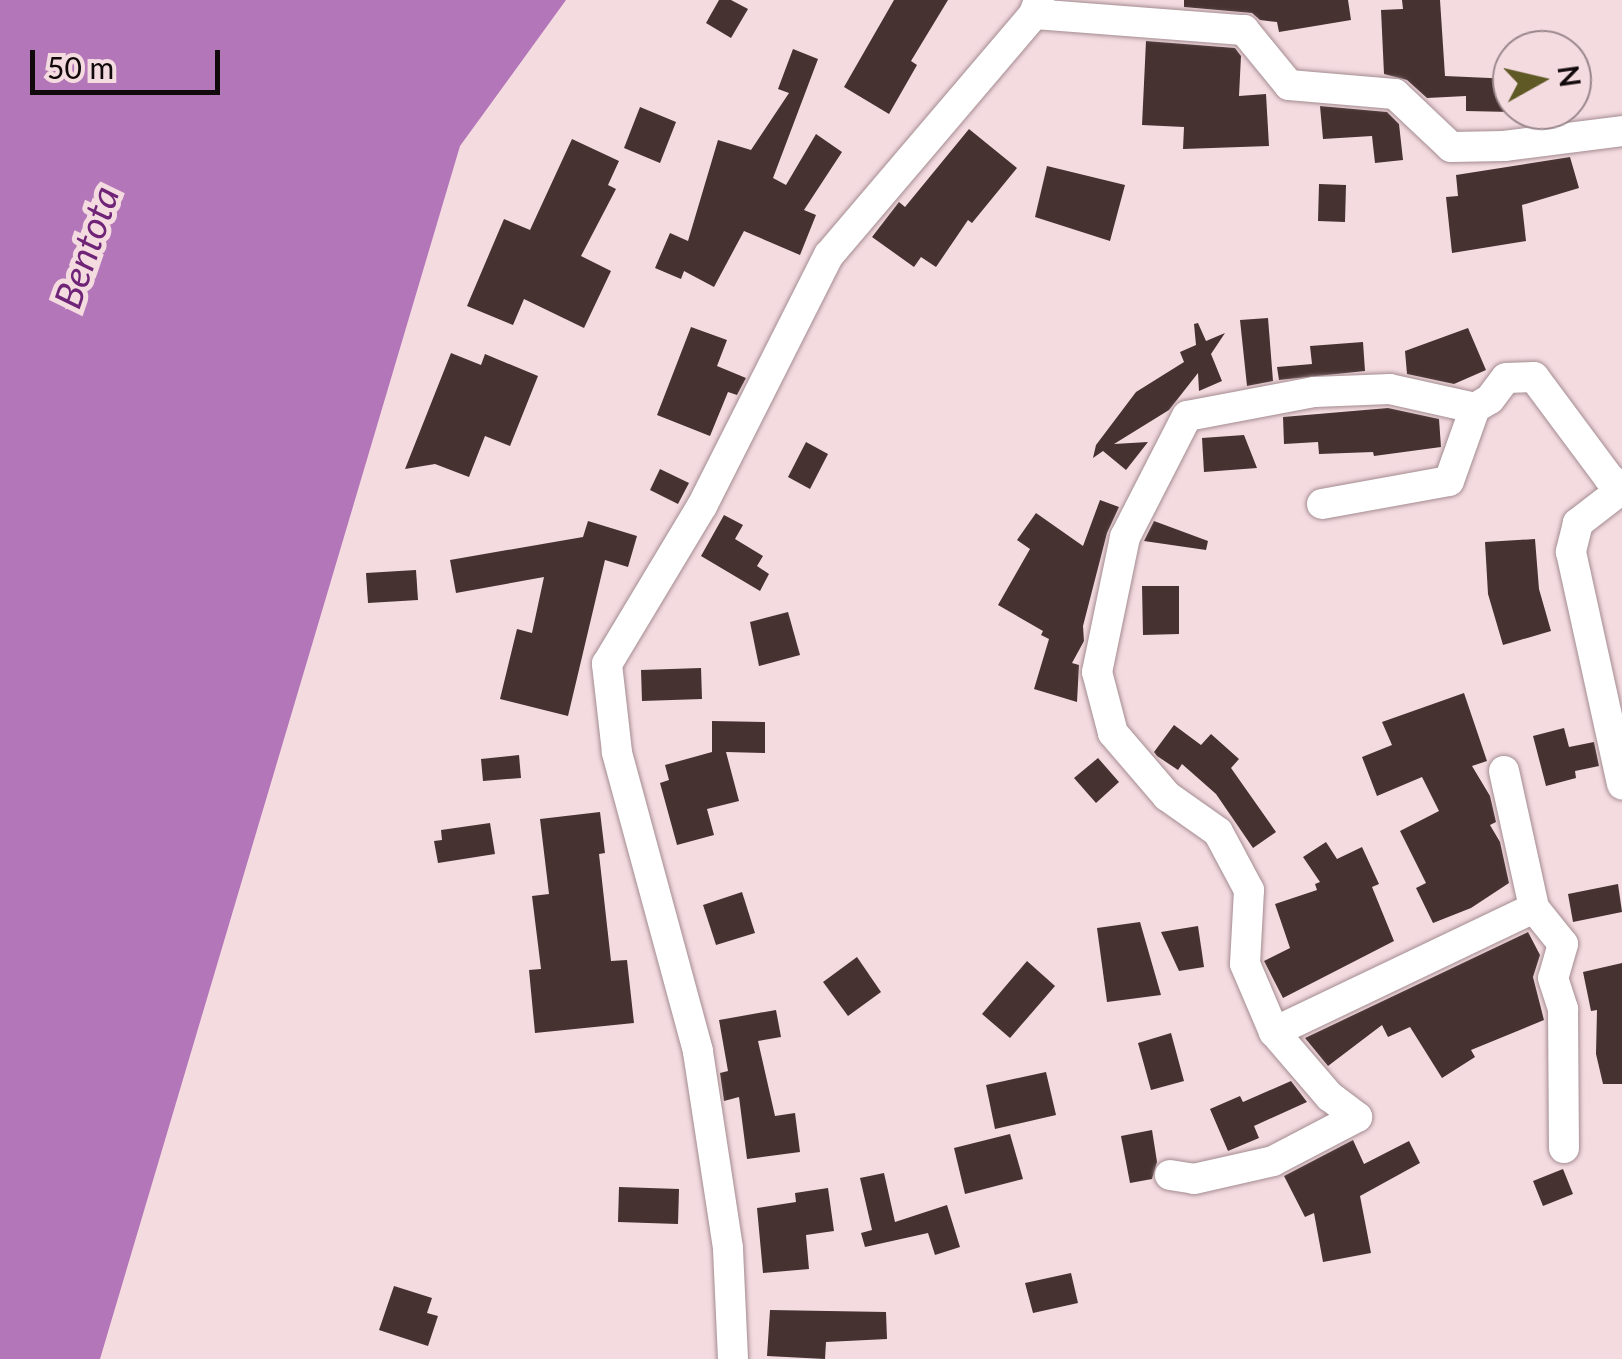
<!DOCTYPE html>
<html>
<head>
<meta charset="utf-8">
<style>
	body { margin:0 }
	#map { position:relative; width:1622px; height:1359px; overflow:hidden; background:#f4dbe0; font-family:Lato,sans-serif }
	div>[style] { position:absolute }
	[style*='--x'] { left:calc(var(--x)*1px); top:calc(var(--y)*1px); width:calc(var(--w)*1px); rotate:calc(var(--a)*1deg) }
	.water>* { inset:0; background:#b376b9 }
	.building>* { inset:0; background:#463231 }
	.roads { filter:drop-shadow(0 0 2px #a38c91) drop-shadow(0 0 2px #a38c91) }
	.street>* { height:30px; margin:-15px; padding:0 15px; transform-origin:15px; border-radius:15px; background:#fff }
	span { translate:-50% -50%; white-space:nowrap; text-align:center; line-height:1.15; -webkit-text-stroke:10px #f4dbe0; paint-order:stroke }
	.water-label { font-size:38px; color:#6f2477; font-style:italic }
	.north { position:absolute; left:1492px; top:30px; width:100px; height:100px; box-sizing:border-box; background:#f4dbe0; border:2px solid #99878b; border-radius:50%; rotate:82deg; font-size:28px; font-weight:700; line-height:40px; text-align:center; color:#11090b }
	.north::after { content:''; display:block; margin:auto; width:35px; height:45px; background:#5f5925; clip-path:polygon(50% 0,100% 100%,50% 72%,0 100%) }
	.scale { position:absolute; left:30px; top:50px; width:190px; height:45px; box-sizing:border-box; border:5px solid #11090b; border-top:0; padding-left:12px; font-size:30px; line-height:35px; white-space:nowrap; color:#11090b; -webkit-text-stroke:8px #f4dbe0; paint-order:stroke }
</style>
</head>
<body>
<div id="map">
	<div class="water">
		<i style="clip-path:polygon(0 0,566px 0,460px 146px,100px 1359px,0 1359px)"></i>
	</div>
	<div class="building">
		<i style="clip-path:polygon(719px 0,731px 0,748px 9px,731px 38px,706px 23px)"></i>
		<i style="clip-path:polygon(894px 0,948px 0,911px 61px,917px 65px,889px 114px,844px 87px)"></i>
		<i style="clip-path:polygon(1184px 0,1348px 0,1351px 20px,1279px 32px,1277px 22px,1260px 20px,1252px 13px,1184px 7px)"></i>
		<i style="clip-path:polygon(1402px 0,1440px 0,1445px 76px,1512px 79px,1512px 112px,1466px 111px,1466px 96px,1427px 98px,1407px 80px,1384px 74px,1381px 10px,1403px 9px)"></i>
		<i style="clip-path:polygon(1146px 41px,1235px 48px,1241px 56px,1239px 96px,1266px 94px,1269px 146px,1183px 149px,1184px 127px,1142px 125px)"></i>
		<i style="clip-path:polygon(793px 49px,818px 59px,773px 178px,786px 185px,816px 134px,842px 152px,804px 210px,816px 215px,800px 255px,744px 231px,714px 287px,684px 271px,681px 279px,655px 268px,670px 233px,688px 241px,718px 140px,751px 150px,789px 93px,778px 89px)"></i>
		<i style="clip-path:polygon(1320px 106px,1387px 112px,1399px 124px,1403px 160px,1375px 163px,1372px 136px,1323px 139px)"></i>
		<i style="clip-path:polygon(640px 107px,676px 122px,660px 163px,624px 148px)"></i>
		<i style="clip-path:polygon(969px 129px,1017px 168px,972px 223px,968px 220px,936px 267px,921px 257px,914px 267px,872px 237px,899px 202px,905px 207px)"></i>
		<i style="clip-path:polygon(572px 139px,619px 161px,608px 185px,616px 189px,581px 256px,611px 271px,584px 328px,524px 299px,513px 325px,467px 306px,504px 219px,530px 230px)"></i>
		<i style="clip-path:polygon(1570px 157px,1579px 188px,1522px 205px,1526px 241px,1452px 253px,1446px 197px,1458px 196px,1456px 175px)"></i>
		<i style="clip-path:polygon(1047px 166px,1125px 185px,1110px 241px,1035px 217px)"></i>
		<i style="clip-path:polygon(1319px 184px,1346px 185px,1345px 222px,1318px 221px)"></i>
		<i style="clip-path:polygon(1268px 318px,1273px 381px,1247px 386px,1240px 320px)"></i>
		<i style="clip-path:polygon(1198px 323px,1206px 341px,1225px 333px,1211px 354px,1222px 381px,1199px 391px,1198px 373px,1169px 410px,1114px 444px,1148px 442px,1126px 470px,1103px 451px,1093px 458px,1096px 445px,1136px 392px,1184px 362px,1180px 352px,1196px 345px,1194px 324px)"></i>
		<i style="clip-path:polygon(691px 327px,727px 340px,717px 366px,746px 378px,737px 395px,728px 392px,710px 436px,657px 415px)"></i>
		<i style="clip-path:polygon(1468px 328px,1486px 370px,1454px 384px,1407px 374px,1405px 351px)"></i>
		<i style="clip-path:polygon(1363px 342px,1365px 371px,1279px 380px,1277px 367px,1312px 364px,1310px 346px)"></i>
		<i style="clip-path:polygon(451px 353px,481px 365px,485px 354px,538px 376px,510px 446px,485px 436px,469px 477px,435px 464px,405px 469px)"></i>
		<i style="clip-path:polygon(1388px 408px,1439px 419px,1441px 447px,1374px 456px,1373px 452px,1319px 454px,1318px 442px,1284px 444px,1283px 417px)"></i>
		<i style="clip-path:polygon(1244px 435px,1257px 468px,1204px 472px,1202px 438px)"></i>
		<i style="clip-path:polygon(806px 442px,828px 454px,810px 489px,788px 477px)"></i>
		<i style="clip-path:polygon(660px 469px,689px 483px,678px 504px,650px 490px)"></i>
		<i style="clip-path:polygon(1100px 500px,1119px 507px,1107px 533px,1083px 626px,1084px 641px,1072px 663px,1079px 665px,1077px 702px,1034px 689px,1049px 639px,1041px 635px,1043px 631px,998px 605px,1030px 549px,1017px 540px,1036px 513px,1083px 546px)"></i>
		<i style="clip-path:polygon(724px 515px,743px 525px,735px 539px,763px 556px,757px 566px,769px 574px,760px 591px,701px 556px)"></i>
		<i style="clip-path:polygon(588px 521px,637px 536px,628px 567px,605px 560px,568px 716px,500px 699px,517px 629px,532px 633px,544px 577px,456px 593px,450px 560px,583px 537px)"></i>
		<i style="clip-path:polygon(1154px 521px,1208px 541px,1206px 550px,1144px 541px)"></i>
		<i style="clip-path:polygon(1535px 539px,1539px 589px,1551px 631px,1503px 645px,1488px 594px,1485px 542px)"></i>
		<i style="clip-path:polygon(416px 570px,418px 600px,368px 603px,366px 573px)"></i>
		<i style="clip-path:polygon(1142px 586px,1179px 586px,1179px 634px,1143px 635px)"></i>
		<i style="clip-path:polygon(788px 612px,800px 655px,759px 666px,750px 622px)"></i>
		<i style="clip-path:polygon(701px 668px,702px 699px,642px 701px,641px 670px)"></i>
		<i style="clip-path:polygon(1464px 693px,1487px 761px,1472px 766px,1490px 796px,1496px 822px,1490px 825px,1500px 842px,1509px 883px,1471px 908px,1433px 923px,1416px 888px,1426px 883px,1400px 831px,1439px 811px,1422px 777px,1377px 796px,1362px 757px,1392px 745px,1382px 722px)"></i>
		<i style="clip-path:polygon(712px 721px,765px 722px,765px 753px,726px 752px,739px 801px,707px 809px,714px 835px,677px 845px,660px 783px,669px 780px,665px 765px,712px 752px)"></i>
		<i style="clip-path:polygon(1174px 725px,1201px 745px,1211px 734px,1239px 759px,1231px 768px,1276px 832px,1253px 848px,1216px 794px,1182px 764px,1178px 770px,1157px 756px,1154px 752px)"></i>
		<i style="clip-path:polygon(1564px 728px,1569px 747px,1594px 742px,1599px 766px,1575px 771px,1576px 778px,1546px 786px,1533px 736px)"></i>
		<i style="clip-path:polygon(519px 755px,521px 778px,483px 781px,481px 759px)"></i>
		<i style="clip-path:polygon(1098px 758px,1119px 782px,1096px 803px,1074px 778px)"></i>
		<i style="clip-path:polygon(600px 812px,605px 853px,599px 854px,611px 961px,627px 960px,634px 1023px,535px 1033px,529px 970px,541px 969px,532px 896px,549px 894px,540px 819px)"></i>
		<i style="clip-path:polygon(490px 823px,495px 854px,438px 863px,434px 841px,442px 840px,441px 830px)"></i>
		<i style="clip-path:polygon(1326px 842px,1337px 859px,1362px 847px,1379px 884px,1372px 887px,1394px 941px,1283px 998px,1264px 961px,1290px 948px,1275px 904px,1317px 890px,1315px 884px,1320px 882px,1303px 857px)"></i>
		<i style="clip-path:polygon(1618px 884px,1622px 912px,1573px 922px,1568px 894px)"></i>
		<i style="clip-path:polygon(742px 892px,755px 933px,716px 945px,703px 905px)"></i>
		<i style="clip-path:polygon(1140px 922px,1161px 995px,1107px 1002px,1097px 928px)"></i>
		<i style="clip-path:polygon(1198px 926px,1204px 967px,1179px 971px,1161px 932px)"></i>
		<i style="clip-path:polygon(1528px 932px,1540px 955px,1533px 977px,1544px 1020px,1471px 1050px,1475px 1057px,1442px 1078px,1410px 1027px,1388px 1037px,1382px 1025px,1328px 1066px,1305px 1038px)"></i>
		<i style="clip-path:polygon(857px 957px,881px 992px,848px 1016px,823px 982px)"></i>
		<i style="clip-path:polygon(1027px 961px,1055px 986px,1010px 1038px,982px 1014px)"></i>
		<i style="clip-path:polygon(1622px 963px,1622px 1084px,1603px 1084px,1596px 1054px,1597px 1010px,1591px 1011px,1583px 972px)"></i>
		<i style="clip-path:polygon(776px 1010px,781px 1037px,758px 1041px,775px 1116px,795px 1113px,800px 1152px,747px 1159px,739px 1097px,724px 1101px,720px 1073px,728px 1071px,719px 1020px)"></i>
		<i style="clip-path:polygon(1171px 1033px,1184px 1081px,1151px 1090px,1138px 1043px)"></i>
		<i style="clip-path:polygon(1046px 1072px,1056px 1115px,995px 1129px,986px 1085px)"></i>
		<i style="clip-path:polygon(1291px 1081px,1307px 1102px,1254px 1126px,1259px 1138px,1228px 1151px,1210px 1109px,1240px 1096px,1243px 1102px)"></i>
		<i style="clip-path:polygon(1152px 1130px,1157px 1162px,1152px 1179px,1130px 1183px,1121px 1136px)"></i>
		<i style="clip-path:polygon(1010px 1134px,1023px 1179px,965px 1194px,954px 1148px)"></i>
		<i style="clip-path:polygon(1353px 1140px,1364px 1164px,1409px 1141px,1420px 1163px,1360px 1196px,1371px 1253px,1323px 1262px,1314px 1213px,1305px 1217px,1284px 1176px)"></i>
		<i style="clip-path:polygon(1563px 1169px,1573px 1194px,1543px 1206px,1533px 1181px)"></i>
		<i style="clip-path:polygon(884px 1173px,895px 1222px,947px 1205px,960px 1247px,935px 1255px,928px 1233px,865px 1247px,861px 1233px,872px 1230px,860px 1178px)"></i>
		<i style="clip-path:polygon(619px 1187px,679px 1189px,678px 1224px,618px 1222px)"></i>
		<i style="clip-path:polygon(828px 1188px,834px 1231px,806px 1235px,809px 1269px,763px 1273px,757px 1208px,796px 1202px,795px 1193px)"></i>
		<i style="clip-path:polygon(1071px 1273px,1078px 1303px,1033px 1313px,1025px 1283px)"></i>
		<i style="clip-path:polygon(394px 1286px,432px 1298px,427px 1313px,438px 1316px,428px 1346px,379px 1330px)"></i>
		<i style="clip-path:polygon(770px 1310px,886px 1312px,887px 1339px,826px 1342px,825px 1359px,767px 1356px)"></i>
	</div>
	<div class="roads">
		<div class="street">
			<i style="--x:1034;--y:14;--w:211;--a:4.4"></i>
			<i style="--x:1244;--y:30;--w:71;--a:50.7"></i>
			<i style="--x:1289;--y:85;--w:106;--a:4.9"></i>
			<i style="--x:1395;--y:94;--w:77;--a:43.4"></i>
			<i style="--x:1451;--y:147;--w:53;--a:-1.1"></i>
			<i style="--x:1504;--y:146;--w:119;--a:-7.2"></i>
			<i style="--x:1475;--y:408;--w:87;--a:-167.4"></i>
			<i style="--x:1390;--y:389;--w:76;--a:177.7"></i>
			<i style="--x:1314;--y:392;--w:129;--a:169.3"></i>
			<i style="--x:1187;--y:416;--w:136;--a:117.1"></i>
			<i style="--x:1125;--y:537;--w:138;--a:101.7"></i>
			<i style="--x:1097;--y:672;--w:63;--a:75.3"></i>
			<i style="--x:1113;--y:733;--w:83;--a:49.4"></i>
			<i style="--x:1167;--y:796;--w:62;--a:35.2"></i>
			<i style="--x:1218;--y:832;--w:66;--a:61.9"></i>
			<i style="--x:1249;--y:890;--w:74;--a:93.1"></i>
			<i style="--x:1245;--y:964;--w:74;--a:66.9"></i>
			<i style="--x:1274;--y:1032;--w:288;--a:-25.5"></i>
			<i style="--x:1322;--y:504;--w:129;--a:-10.3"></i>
			<i style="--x:1449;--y:481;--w:77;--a:-70.4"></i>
			<i style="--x:1475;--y:408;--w:17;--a:-31"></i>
			<i style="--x:1490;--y:399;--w:26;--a:-53"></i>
			<i style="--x:1506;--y:378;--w:28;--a:-2"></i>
			<i style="--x:1534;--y:377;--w:126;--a:53.4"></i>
			<i style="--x:1609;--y:478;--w:17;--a:40"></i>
			<i style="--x:1622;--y:489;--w:56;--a:142.3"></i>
			<i style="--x:1578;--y:523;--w:30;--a:104"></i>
			<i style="--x:1571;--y:552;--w:238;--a:77.6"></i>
			<i style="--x:1504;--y:771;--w:140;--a:77.6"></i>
			<i style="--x:1534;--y:908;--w:46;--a:51.1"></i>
			<i style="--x:1563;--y:944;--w:35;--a:106"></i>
			<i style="--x:1553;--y:978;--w:33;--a:72"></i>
			<i style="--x:1563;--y:1009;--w:139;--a:89.6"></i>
			<i style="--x:1170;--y:1175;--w:24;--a:9"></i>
			<i style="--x:1194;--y:1179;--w:81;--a:-12.8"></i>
			<i style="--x:1273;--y:1161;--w:95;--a:-27.6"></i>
			<i style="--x:1357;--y:1117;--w:34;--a:-143"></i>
			<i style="--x:1330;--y:1097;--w:86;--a:-130.7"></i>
			<i style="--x:733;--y:1359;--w:111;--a:-92.6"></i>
			<i style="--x:728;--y:1248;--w:199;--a:-98.7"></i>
			<i style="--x:698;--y:1051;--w:310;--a:-105.2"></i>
			<i style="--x:617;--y:752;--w:89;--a:-96.5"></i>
			<i style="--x:607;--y:664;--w:184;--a:-59"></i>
			<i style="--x:702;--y:506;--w:281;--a:-63.2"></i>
			<i style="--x:829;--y:255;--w:316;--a:-49.6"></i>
			<i style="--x:1034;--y:14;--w:15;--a:-70"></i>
		</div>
	</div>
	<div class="water-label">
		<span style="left:86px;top:247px;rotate:-71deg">Bentota</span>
	</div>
	<div class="north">N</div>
	<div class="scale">50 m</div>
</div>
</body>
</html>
